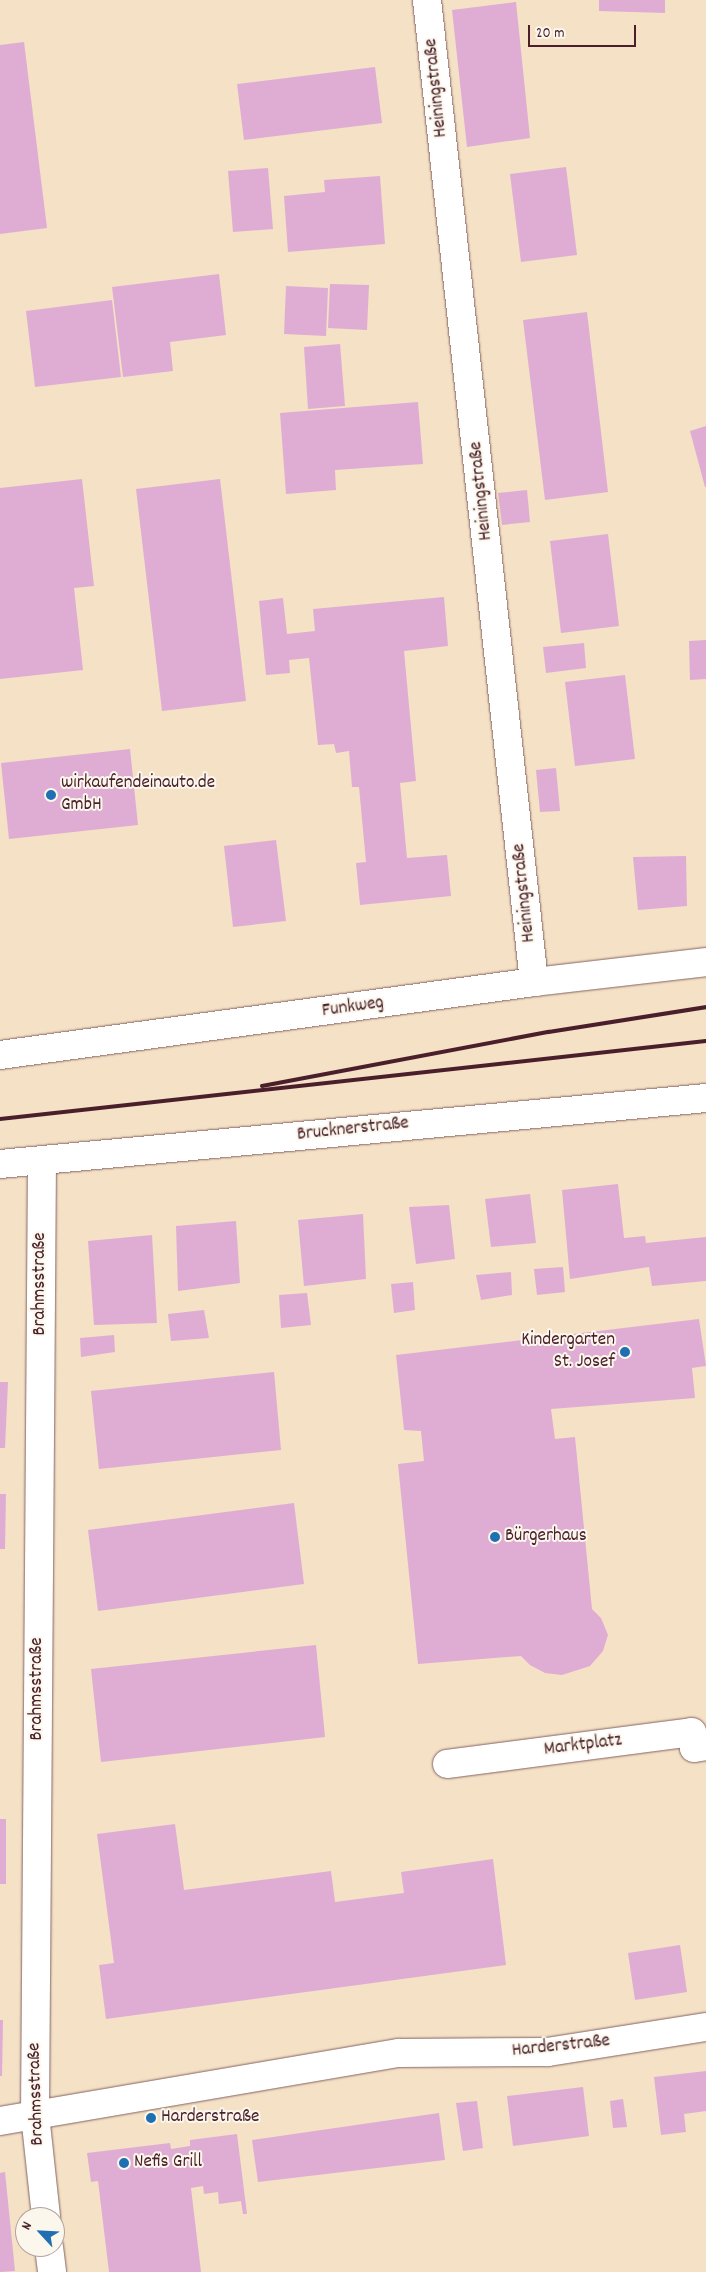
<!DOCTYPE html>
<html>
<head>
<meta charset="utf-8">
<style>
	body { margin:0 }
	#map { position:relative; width:706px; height:2272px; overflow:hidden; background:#f4e1c6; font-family:Dekko,sans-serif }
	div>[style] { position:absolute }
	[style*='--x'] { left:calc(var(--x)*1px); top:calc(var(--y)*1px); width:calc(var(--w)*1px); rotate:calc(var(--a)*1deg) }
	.building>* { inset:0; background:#dfadd4 }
	.roads { filter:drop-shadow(0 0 1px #866361) drop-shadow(0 0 1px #866361) }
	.minor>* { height:28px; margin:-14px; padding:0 14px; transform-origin:14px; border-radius:14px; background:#fff }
	.rail>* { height:4px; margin:-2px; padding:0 2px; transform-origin:2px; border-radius:2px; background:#4a1f2b }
	.dots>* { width:14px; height:14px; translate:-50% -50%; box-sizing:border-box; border:2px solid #fbf7ec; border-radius:50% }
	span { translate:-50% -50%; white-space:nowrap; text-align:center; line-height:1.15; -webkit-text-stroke:4px #fbf7ec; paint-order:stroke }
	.street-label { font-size:19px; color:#4a1f2b }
	.poi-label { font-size:19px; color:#4a1f2b }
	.left { translate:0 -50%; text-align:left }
	.right { translate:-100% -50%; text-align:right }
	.north { position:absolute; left:15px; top:2207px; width:50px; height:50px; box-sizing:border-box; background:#fbf7ec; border:1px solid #b4a19f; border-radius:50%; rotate:295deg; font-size:14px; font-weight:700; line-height:20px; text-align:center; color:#4a1f2b }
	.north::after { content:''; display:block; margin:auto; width:18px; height:22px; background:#1f6fb2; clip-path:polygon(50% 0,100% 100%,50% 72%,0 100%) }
	.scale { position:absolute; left:528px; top:25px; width:108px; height:22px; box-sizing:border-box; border:2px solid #4a1f2b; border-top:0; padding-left:6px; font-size:15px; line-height:18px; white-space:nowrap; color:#4a1f2b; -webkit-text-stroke:4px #fbf7ec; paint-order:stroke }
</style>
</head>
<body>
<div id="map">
	<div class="building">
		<i style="clip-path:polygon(599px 0,665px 0,665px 13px,599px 11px)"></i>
		<i style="clip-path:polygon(516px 2px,530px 138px,467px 147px,452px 10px)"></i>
		<i style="clip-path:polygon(24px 42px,47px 228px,0 234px,0 45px)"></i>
		<i style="clip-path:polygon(375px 67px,382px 123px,244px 140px,237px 84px)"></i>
		<i style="clip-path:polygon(566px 167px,577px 255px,521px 262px,510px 174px)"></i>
		<i style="clip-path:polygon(268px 168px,273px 229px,233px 232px,228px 171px)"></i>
		<i style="clip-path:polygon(380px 176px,385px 244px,288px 252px,284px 196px,325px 192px,324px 180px)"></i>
		<i style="clip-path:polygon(219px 274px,226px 335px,170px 342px,173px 371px,123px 377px,112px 287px)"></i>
		<i style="clip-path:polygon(330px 284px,369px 285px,367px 330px,328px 328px)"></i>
		<i style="clip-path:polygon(286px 286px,328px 288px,326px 336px,284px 334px)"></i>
		<i style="clip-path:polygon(112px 300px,121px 377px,35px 387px,26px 311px)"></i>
		<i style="clip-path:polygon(587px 312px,608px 492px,545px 500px,523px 320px)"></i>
		<i style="clip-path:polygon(340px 344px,345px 406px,308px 409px,304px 347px)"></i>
		<i style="clip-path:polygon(418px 402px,423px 464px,335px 470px,336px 490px,286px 494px,280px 413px)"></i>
		<i style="clip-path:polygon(706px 426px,706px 487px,705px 487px,690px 431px)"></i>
		<i style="clip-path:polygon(82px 479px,94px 586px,74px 588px,83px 670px,0 679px,0 488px)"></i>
		<i style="clip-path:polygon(220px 479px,246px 701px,162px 711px,136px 489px)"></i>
		<i style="clip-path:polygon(527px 490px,530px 522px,502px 525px,498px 493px)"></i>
		<i style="clip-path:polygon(608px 534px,619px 626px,561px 633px,550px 541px)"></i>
		<i style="clip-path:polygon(444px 597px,448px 646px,404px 651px,416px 781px,400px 783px,407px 858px,447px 855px,451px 896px,360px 905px,356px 863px,366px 862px,359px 787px,352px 787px,349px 751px,336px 753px,334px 744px,318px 745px,309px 658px,289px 660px,290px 673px,266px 675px,259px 601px,283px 598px,287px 634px,315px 631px,313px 609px)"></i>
		<i style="clip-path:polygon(706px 640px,706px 679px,690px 680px,689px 641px)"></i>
		<i style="clip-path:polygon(584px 643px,586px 668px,546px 673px,543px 647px)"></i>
		<i style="clip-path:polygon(625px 675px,635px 759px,575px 766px,565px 682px)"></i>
		<i style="clip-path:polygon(130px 749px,138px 825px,9px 839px,1px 763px)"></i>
		<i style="clip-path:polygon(556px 768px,560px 811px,540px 812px,536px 770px)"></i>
		<i style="clip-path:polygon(276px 840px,286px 921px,233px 927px,224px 846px)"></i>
		<i style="clip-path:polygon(686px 856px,687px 906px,638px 910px,633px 857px)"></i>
		<i style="clip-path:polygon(618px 1184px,624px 1238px,645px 1236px,646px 1243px,706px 1237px,706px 1281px,652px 1286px,649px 1267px,570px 1279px,562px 1190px)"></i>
		<i style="clip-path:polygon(530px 1194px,536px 1243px,491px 1247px,485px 1199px)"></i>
		<i style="clip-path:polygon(449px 1205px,455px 1259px,416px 1264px,409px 1207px)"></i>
		<i style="clip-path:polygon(363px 1214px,366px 1279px,304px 1286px,298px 1220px)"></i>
		<i style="clip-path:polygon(236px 1221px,240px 1283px,178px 1291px,176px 1226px)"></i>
		<i style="clip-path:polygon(152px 1235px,157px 1323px,94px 1325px,88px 1241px)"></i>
		<i style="clip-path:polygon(563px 1267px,565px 1292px,537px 1295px,534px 1269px)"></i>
		<i style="clip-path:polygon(511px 1272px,512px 1295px,481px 1300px,476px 1275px)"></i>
		<i style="clip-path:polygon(413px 1282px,415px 1310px,394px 1313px,391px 1284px)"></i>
		<i style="clip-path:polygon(307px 1293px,311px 1325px,281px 1328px,279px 1295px)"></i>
		<i style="clip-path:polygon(204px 1310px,209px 1338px,171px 1341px,168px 1314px)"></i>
		<i style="clip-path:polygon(699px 1319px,706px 1366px,692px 1368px,695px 1398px,551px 1409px,555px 1439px,575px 1437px,592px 1609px,601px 1618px,608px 1635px,603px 1651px,590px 1666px,562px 1675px,545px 1673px,530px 1665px,521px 1656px,418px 1664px,398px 1464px,424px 1461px,421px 1431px,404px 1430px,396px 1355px)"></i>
		<i style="clip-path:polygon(114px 1335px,115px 1352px,81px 1357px,80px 1338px)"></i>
		<i style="clip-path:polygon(274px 1372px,281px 1450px,99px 1469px,91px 1391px)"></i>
		<i style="clip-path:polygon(0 1382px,8px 1382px,5px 1448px,0 1448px)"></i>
		<i style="clip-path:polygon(0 1494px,6px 1494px,5px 1549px,0 1549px)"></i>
		<i style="clip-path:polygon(294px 1503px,304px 1584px,98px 1611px,88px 1530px)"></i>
		<i style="clip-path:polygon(316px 1645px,325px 1737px,101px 1762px,91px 1669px)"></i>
		<i style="clip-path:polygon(0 1819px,6px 1819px,6px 1884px,0 1884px)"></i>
		<i style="clip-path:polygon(175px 1824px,184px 1890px,331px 1871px,335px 1902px,404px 1893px,401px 1872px,493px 1859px,506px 1965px,106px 2019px,99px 1965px,114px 1963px,97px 1834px)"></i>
		<i style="clip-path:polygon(680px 1945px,687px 1992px,635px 2000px,628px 1953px)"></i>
		<i style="clip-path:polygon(0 2020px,3px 2020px,2px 2076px,0 2076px)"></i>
		<i style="clip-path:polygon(706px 2071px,706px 2111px,684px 2114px,686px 2132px,661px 2135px,654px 2077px)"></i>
		<i style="clip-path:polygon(583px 2087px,589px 2136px,513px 2146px,507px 2096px)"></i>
		<i style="clip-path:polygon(623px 2099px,627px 2127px,613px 2128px,610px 2101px)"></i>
		<i style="clip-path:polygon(477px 2101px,483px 2148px,463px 2151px,456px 2103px)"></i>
		<i style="clip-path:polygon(439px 2113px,445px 2160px,258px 2182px,252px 2140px)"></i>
		<i style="clip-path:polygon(237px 2134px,247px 2214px,243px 2214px,241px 2201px,219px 2204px,218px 2192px,204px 2194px,203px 2186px,191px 2188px,201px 2272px,109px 2272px,98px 2181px,91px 2182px,87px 2153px,170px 2143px,171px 2149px,190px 2146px,190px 2140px)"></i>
		<i style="clip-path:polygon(5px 2172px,15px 2271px,0 2272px,0 2173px)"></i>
	</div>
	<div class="roads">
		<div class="minor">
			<i style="--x:427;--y:0;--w:988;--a:83.78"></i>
			<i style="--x:0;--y:1055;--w:539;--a:-7.78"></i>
			<i style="--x:534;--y:982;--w:173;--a:-6.6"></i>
			<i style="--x:42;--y:1160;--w:955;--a:90.42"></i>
			<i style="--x:35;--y:2115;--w:103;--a:83.8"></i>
			<i style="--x:0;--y:1164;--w:709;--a:-5.34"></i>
			<i style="--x:447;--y:1764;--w:247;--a:-7.4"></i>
			<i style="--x:692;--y:1732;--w:16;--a:83"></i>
			<i style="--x:694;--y:1748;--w:12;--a:-9"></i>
			<i style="--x:0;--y:2121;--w:405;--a:-9.7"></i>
			<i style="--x:399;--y:2053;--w:149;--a:-0.4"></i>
			<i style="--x:548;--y:2052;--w:160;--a:-9"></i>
			<i style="--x:49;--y:2247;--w:25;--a:83"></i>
		</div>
	</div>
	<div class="rail">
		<i style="--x:262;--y:1086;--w:292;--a:-10.7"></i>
		<i style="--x:549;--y:1032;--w:159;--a:-9"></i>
		<i style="--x:0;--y:1119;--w:710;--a:-6.3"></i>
	</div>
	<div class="dots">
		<i style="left:51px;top:795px;background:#1f6fb2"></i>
		<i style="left:625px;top:1352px;background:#1f6fb2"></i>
		<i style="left:495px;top:1537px;background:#1f6fb2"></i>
		<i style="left:151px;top:2118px;background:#1f6fb2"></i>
		<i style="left:124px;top:2163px;background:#1f6fb2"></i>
	</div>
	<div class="street-label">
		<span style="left:437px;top:88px;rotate:-96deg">Heiningstraße</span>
		<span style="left:482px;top:491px;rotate:-96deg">Heiningstraße</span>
		<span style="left:525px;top:893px;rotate:-96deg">Heiningstraße</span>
		<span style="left:353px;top:1008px;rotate:-8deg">Funkweg</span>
		<span style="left:353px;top:1130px;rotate:-6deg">Brucknerstraße</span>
		<span style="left:41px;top:1284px;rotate:-90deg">Brahmsstraße</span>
		<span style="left:38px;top:1689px;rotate:-90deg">Brahmsstraße</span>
		<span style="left:583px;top:1746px;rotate:-7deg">Marktplatz</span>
		<span style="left:561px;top:2047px;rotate:-6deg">Harderstraße</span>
		<span style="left:37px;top:2094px;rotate:-92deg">Brahmsstraße</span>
	</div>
	<div class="poi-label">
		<span class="left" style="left:61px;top:795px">wirkaufendeinauto.de<br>GmbH</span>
		<span class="right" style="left:615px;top:1352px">Kindergarten<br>St. Josef</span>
		<span class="left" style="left:505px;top:1537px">Bürgerhaus</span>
		<span class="left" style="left:161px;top:2118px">Harderstraße</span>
		<span class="left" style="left:134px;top:2163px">Nefis Grill</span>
	</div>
	<div class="north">N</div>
	<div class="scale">20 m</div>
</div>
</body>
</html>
